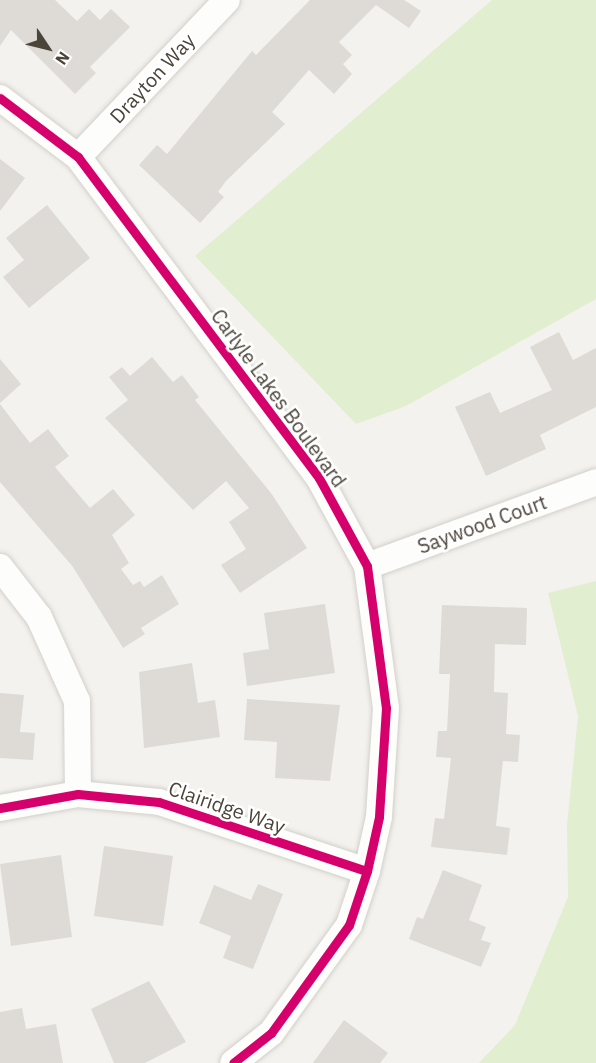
<!DOCTYPE html>
<html>
<head>
<meta charset="utf-8">
<style>
	body { margin:0 }
	#map { position:relative; width:596px; height:1063px; overflow:hidden; background:#f4f2ee; font-family:"IBM Plex Sans",sans-serif }
	div>[style] { position:absolute }
	[style*='--x'] { left:calc(var(--x)*1px); top:calc(var(--y)*1px); width:calc(var(--w)*1px); rotate:calc(var(--a)*1deg) }
	.green>* { inset:0; background:#e1eecf }
	.building>* { inset:0; background:#dedbd6 }
	.roads { filter:drop-shadow(0 0 2px #d2d0cb) drop-shadow(0 0 2px #d2d0cb) }
	.minor>* { height:26px; margin:-13px; padding:0 13px; transform-origin:13px; border-radius:13px; background:#fdfdfc }
	.cycleway>* { height:9px; margin:-4.5px; padding:0 4.5px; transform-origin:4.5px; border-radius:4.5px; background:#d6006c }
	span { translate:-50% -50%; white-space:nowrap; text-align:center; line-height:1.15; -webkit-text-stroke:5px #fff; paint-order:stroke }
	.street-label { font-size:20px; color:#4b4439 }
	.north { position:absolute; left:18px; top:18px; width:60px; height:60px; -webkit-text-stroke:4px #fff; paint-order:stroke; rotate:125deg; font-size:16px; font-weight:700; line-height:24px; text-align:center; color:#4b4439 }
	.north::after { content:''; display:block; margin:auto; width:21px; height:27px; background:#4b4439; clip-path:polygon(50% 0,100% 100%,50% 72%,0 100%) }
</style>
</head>
<body>
<div id="map">
	<div class="green">
		<i style="clip-path:polygon(492px 0,596px 0,596px 299px,406px 406px,356px 424px,195px 256px)"></i>
		<i style="clip-path:polygon(596px 581px,596px 1063px,479px 1063px,515px 1025px,568px 897px,567px 825px,578px 716px,548px 593px)"></i>
	</div>
	<div class="building">
		<i style="clip-path:polygon(0 0,55px 0,77px 21px,89px 9px,100px 20px,111px 9px,130px 27px,90px 67px,96px 73px,75px 94px,11px 30px,0 46px)"></i>
		<i style="clip-path:polygon(310px 0,404px 0,421px 11px,409px 28px,376px 5px,339px 42px,352px 55px,343px 64px,352px 74px,334px 94px,309px 70px,272px 112px,285px 124px,226px 181px,218px 192px,224px 197px,200px 223px,139px 165px,157px 145px,167px 154px,252px 51px,256px 55px)"></i>
		<i style="clip-path:polygon(0 159px,25px 178px,0 211px)"></i>
		<i style="clip-path:polygon(47px 205px,90px 258px,29px 308px,3px 277px,24px 260px,6px 238px)"></i>
		<i style="clip-path:polygon(559px 332px,573px 360px,596px 348px,596px 407px,540px 435px,546px 449px,486px 476px,455px 407px,490px 392px,500px 413px,552px 390px,530px 347px)"></i>
		<i style="clip-path:polygon(152px 357px,173px 382px,182px 375px,199px 397px,195px 400px,271px 493px,307px 548px,240px 593px,221px 565px,246px 549px,229px 522px,249px 508px,226px 481px,193px 510px,105px 418px,128px 400px,109px 377px,122px 367px,130px 376px)"></i>
		<i style="clip-path:polygon(0 359px,21px 384px,0 403px)"></i>
		<i style="clip-path:polygon(0 404px,30px 443px,48px 429px,69px 456px,55px 467px,90px 508px,113px 489px,135px 515px,112px 535px,129px 563px,121px 569px,133px 585px,140px 581px,144px 587px,162px 575px,179px 604px,141px 628px,145px 634px,123px 648px,73px 567px,0 482px)"></i>
		<i style="clip-path:polygon(325px 604px,335px 673px,247px 686px,243px 653px,269px 649px,264px 613px)"></i>
		<i style="clip-path:polygon(442px 605px,527px 608px,526px 645px,495px 644px,494px 692px,508px 693px,506px 734px,520px 735px,518px 762px,503px 761px,496px 826px,510px 828px,507px 855px,431px 847px,435px 818px,444px 819px,451px 758px,436px 757px,438px 731px,447px 731px,450px 674px,439px 674px)"></i>
		<i style="clip-path:polygon(192px 663px,198px 703px,215px 700px,220px 737px,144px 748px,139px 672px)"></i>
		<i style="clip-path:polygon(0 693px,24px 695px,20px 732px,35px 733px,33px 760px,0 758px)"></i>
		<i style="clip-path:polygon(247px 699px,340px 705px,330px 781px,275px 778px,277px 742px,244px 740px)"></i>
		<i style="clip-path:polygon(104px 846px,173px 856px,163px 926px,94px 916px)"></i>
		<i style="clip-path:polygon(61px 855px,72px 937px,11px 946px,0 864px)"></i>
		<i style="clip-path:polygon(443px 870px,482px 885px,469px 920px,486px 927px,481px 940px,491px 943px,481px 967px,409px 939px,417px 917px,423px 919px)"></i>
		<i style="clip-path:polygon(258px 884px,283px 894px,253px 969px,223px 958px,231px 936px,199px 923px,214px 885px,251px 900px)"></i>
		<i style="clip-path:polygon(149px 981px,186px 1042px,145px 1063px,114px 1063px,91px 1009px)"></i>
		<i style="clip-path:polygon(22px 1008px,26px 1029px,56px 1024px,63px 1063px,0 1063px,0 1012px)"></i>
		<i style="clip-path:polygon(344px 1020px,388px 1053px,380px 1063px,313px 1063px)"></i>
	</div>
	<div class="roads">
		<div class="minor">
			<i style="--x:0;--y:98;--w:98;--a:37.1"></i>
			<i style="--x:78;--y:157;--w:401;--a:53.1"></i>
			<i style="--x:319;--y:478;--w:100;--a:61.4"></i>
			<i style="--x:367;--y:566;--w:143;--a:82.4"></i>
			<i style="--x:386;--y:708;--w:109;--a:93.7"></i>
			<i style="--x:379;--y:817;--w:55;--a:102.5"></i>
			<i style="--x:367;--y:871;--w:57;--a:108.4"></i>
			<i style="--x:349;--y:925;--w:133;--a:125.8"></i>
			<i style="--x:271;--y:1033;--w:48;--a:141.7"></i>
			<i style="--x:78;--y:157;--w:216;--a:-46.5"></i>
			<i style="--x:367;--y:566;--w:244;--a:-20.1"></i>
			<i style="--x:0;--y:567;--w:63;--a:52"></i>
			<i style="--x:39;--y:617;--w:92;--a:65.7"></i>
			<i style="--x:77;--y:701;--w:93;--a:89.4"></i>
			<i style="--x:0;--y:808;--w:79;--a:-10.2"></i>
			<i style="--x:78;--y:794;--w:81;--a:5.6"></i>
			<i style="--x:159;--y:802;--w:219;--a:18.4"></i>
		</div>
	</div>
	<div class="cycleway">
		<i style="--x:0;--y:98;--w:98;--a:37.1"></i>
		<i style="--x:78;--y:157;--w:401;--a:53.1"></i>
		<i style="--x:319;--y:478;--w:100;--a:61.4"></i>
		<i style="--x:367;--y:566;--w:143;--a:82.4"></i>
		<i style="--x:386;--y:708;--w:109;--a:93.7"></i>
		<i style="--x:379;--y:817;--w:55;--a:102.5"></i>
		<i style="--x:367;--y:871;--w:57;--a:108.4"></i>
		<i style="--x:349;--y:925;--w:133;--a:125.8"></i>
		<i style="--x:271;--y:1033;--w:48;--a:141.7"></i>
		<i style="--x:0;--y:808;--w:79;--a:-10.2"></i>
		<i style="--x:78;--y:794;--w:81;--a:5.6"></i>
		<i style="--x:159;--y:802;--w:219;--a:18.4"></i>
	</div>
	<div class="street-label">
		<span style="left:152px;top:78px;rotate:-47deg">Drayton Way</span>
		<span style="left:279px;top:398px;rotate:54deg">Carlyle Lakes Boulevard</span>
		<span style="left:482px;top:524px;rotate:-20deg">Saywood Court</span>
		<span style="left:227px;top:807px;rotate:19deg">Clairidge Way</span>
	</div>
	<div class="north">N</div>
</div>
</body>
</html>
